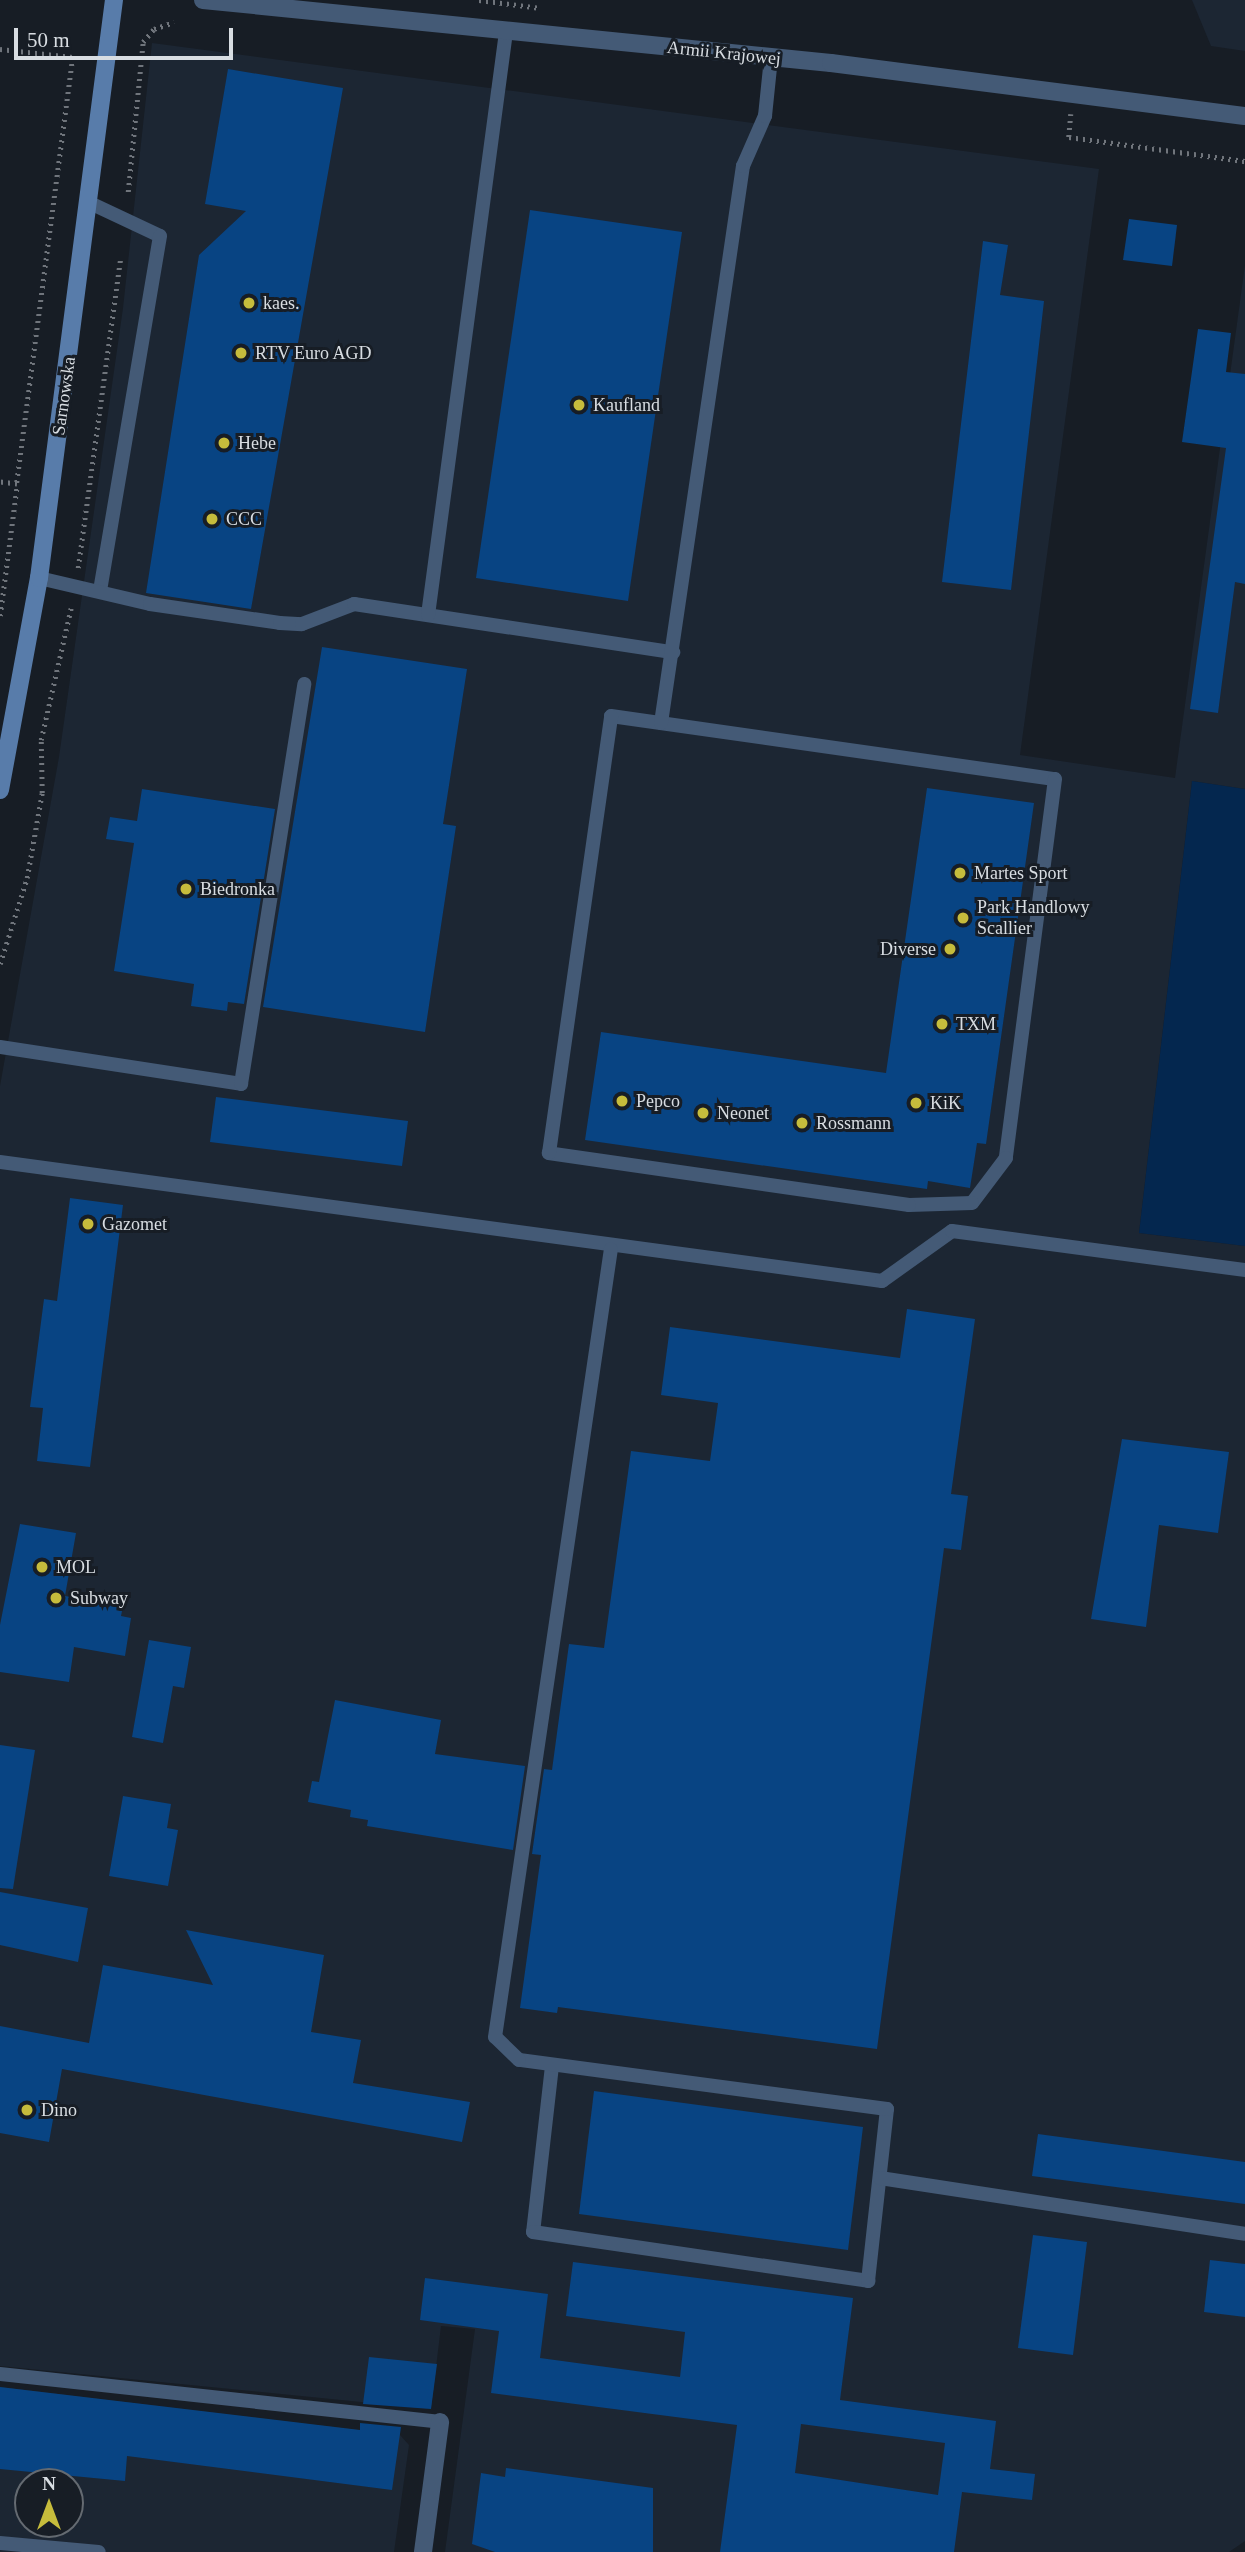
<!DOCTYPE html>
<html>
<head>
<meta charset="utf-8">
<style>
	body { margin:0 }
	#map { position:relative; width:1245px; height:2552px; overflow:hidden; background:#171d25; font-family:Georgia,serif }
	div>[style] { position:absolute }
	[style*='--x'] { left:calc(var(--x)*1px); top:calc(var(--y)*1px); width:calc(var(--w)*1px); rotate:calc(var(--a)*1deg) }
	.built>* { inset:0; background:#1c2633 }
	.green>* { inset:0; background:#04274f }
	.building>* { inset:0; background:#084483 }
	.path>* { height:4.5px; margin-top:-2.25px; transform-origin:0; background:repeating-linear-gradient(90deg,#70757c 0 2px,transparent 0 7px) }
	.service>* { height:14px; margin:-7px; padding:0 7px; transform-origin:7px; border-radius:7px; background:#445a76 }
	.minor>* { height:18px; margin:-9px; padding:0 9px; transform-origin:9px; border-radius:9px; background:#445a76 }
	.secondary>* { height:18px; margin:-9px; padding:0 9px; transform-origin:9px; border-radius:9px; background:#587caa }
	.dots>* { width:19px; height:19px; translate:-50% -50%; box-sizing:border-box; border:4px solid #171d25; border-radius:50% }
	span { translate:-50% -50%; white-space:nowrap; text-align:center; line-height:1.15; -webkit-text-stroke:6px #171d25; paint-order:stroke }
	.street-label { font-size:18px; color:#d8dde2 }
	.poi-label { font-size:18px; color:#d8dde2 }
	.left { translate:0 -50%; text-align:left }
	.right { translate:-100% -50%; text-align:right }
	.north { position:absolute; left:14px; top:2468px; width:70px; height:70px; box-sizing:border-box; background:#171d25; border:2px solid #646a71; border-radius:50%; rotate:0deg; font-size:19px; font-weight:700; line-height:28px; text-align:center; color:#d8dde2 }
	.north::after { content:''; display:block; margin:auto; width:24px; height:32px; background:#c6bc3c; clip-path:polygon(50% 0,100% 100%,50% 72%,0 100%) }
	.scale { position:absolute; left:14px; top:28px; width:219px; height:32px; box-sizing:border-box; border:4px solid #d8dde2; border-top:0; padding-left:9px; font-size:21px; line-height:24px; white-space:nowrap; color:#d8dde2; -webkit-text-stroke:5px #171d25; paint-order:stroke }
</style>
</head>
<body>
<div id="map">
	<div class="built">
		<i style="clip-path:polygon(1192px 0,1245px 0,1245px 51px,1211px 46px)"></i>
		<i style="clip-path:polygon(152px 43px,1099px 169px,1020px 755px,1175px 778px,1245px 265px,1245px 789px,1192px 781px,1139px 1233px,1245px 1246px,1245px 2541px,1229px 2552px,445px 2552px,475px 2329px,441px 2326px,431px 2409px,0 2366px,0 1086px,59px 757px,123px 308px)"></i>
		<i style="clip-path:polygon(evenodd,0 2387px,400px 2435px,409px 2445px,394px 2552px,0 2552px,0 2387px,28px 2482px,70px 2482px,70px 2524px,28px 2524px,28px 2482px)"></i>
	</div>
	<div class="green">
		<i style="clip-path:polygon(1192px 781px,1245px 789px,1245px 1246px,1139px 1233px)"></i>
	</div>
	<div class="building">
		<i style="clip-path:polygon(228px 69px,343px 88px,251px 609px,146px 593px,199px 255px,246px 211px,205px 204px)"></i>
		<i style="clip-path:polygon(530px 210px,682px 232px,628px 601px,476px 578px)"></i>
		<i style="clip-path:polygon(1129px 219px,1177px 225px,1172px 266px,1123px 260px)"></i>
		<i style="clip-path:polygon(983px 241px,1008px 245px,1000px 295px,1044px 301px,1011px 590px,942px 582px)"></i>
		<i style="clip-path:polygon(1198px 329px,1231px 333px,1226px 372px,1245px 374px,1245px 584px,1235px 582px,1218px 713px,1190px 709px,1226px 448px,1182px 442px)"></i>
		<i style="clip-path:polygon(322px 647px,467px 669px,443px 824px,456px 826px,425px 1032px,263px 1007px)"></i>
		<i style="clip-path:polygon(927px 788px,1034px 803px,986px 1144px,977px 1143px,970px 1188px,928px 1181px,927px 1189px,585px 1140px,601px 1032px,886px 1073px)"></i>
		<i style="clip-path:polygon(142px 789px,275px 809px,244px 1004px,228px 1002px,227px 1011px,191px 1006px,194px 984px,114px 971px,134px 843px,106px 839px,110px 817px,137px 821px)"></i>
		<i style="clip-path:polygon(216px 1097px,408px 1121px,402px 1166px,210px 1142px)"></i>
		<i style="clip-path:polygon(70px 1198px,123px 1205px,90px 1467px,37px 1461px,43px 1408px,30px 1407px,44px 1299px,57px 1301px)"></i>
		<i style="clip-path:polygon(907px 1309px,975px 1319px,951px 1494px,968px 1496px,961px 1550px,944px 1548px,877px 2049px,558px 2007px,557px 2013px,520px 2008px,541px 1855px,532px 1854px,544px 1769px,552px 1770px,569px 1644px,604px 1648px,631px 1451px,710px 1461px,718px 1403px,661px 1395px,670px 1327px,900px 1358px)"></i>
		<i style="clip-path:polygon(1122px 1439px,1229px 1452px,1218px 1533px,1159px 1525px,1146px 1627px,1091px 1619px)"></i>
		<i style="clip-path:polygon(20px 1524px,76px 1533px,65px 1596px,123px 1606px,121px 1616px,131px 1618px,125px 1656px,74px 1647px,69px 1682px,0 1672px,0 1625px)"></i>
		<i style="clip-path:polygon(149px 1640px,191px 1647px,184px 1688px,173px 1686px,163px 1743px,132px 1737px)"></i>
		<i style="clip-path:polygon(335px 1700px,441px 1720px,435px 1754px,525px 1766px,513px 1850px,367px 1826px,368px 1820px,350px 1817px,351px 1810px,308px 1802px,312px 1781px,319px 1782px)"></i>
		<i style="clip-path:polygon(0 1745px,35px 1750px,13px 1889px,0 1888px)"></i>
		<i style="clip-path:polygon(123px 1796px,171px 1804px,167px 1828px,178px 1830px,168px 1886px,109px 1876px)"></i>
		<i style="clip-path:polygon(0 1892px,88px 1908px,78px 1962px,0 1945px)"></i>
		<i style="clip-path:polygon(186px 1930px,324px 1955px,311px 2032px,361px 2040px,353px 2083px,470px 2102px,462px 2142px,62px 2069px,49px 2142px,0 2133px,0 2026px,89px 2043px,103px 1965px,213px 1985px)"></i>
		<i style="clip-path:polygon(594px 2091px,863px 2127px,848px 2250px,579px 2214px)"></i>
		<i style="clip-path:polygon(1038px 2134px,1245px 2162px,1245px 2204px,1032px 2176px)"></i>
		<i style="clip-path:polygon(1033px 2235px,1087px 2242px,1073px 2355px,1018px 2348px)"></i>
		<i style="clip-path:polygon(1210px 2260px,1245px 2264px,1245px 2317px,1204px 2312px)"></i>
		<i style="clip-path:polygon(evenodd,573px 2262px,853px 2298px,840px 2400px,996px 2421px,990px 2469px,1035px 2474px,1032px 2500px,962px 2492px,954px 2552px,720px 2552px,737px 2425px,491px 2393px,499px 2331px,420px 2320px,425px 2278px,548px 2294px,540px 2358px,680px 2377px,685px 2332px,566px 2316px,573px 2262px,801px 2424px,945px 2443px,938px 2495px,795px 2473px,801px 2424px)"></i>
		<i style="clip-path:polygon(369px 2357px,437px 2364px,431px 2409px,363px 2404px)"></i>
		<i style="clip-path:polygon(0 2387px,360px 2430px,360px 2423px,401px 2427px,392px 2490px,127px 2456px,125px 2481px,0 2469px)"></i>
		<i style="clip-path:polygon(506px 2468px,653px 2488px,653px 2552px,495px 2552px,472px 2544px,481px 2473px,505px 2477px)"></i>
	</div>
	<div class="path">
		<i style="--x:479;--y:0;--w:62;--a:7.5"></i>
		<i style="--x:0;--y:49;--w:73;--a:6.3"></i>
		<i style="--x:73;--y:57;--w:431;--a:97.5"></i>
		<i style="--x:17;--y:484;--w:17;--a:-173"></i>
		<i style="--x:1071;--y:114;--w:23;--a:95"></i>
		<i style="--x:1069;--y:137;--w:178;--a:7.8"></i>
		<i style="--x:128;--y:192;--w:151;--a:-84.3"></i>
		<i style="--x:143;--y:42;--w:17;--a:-50"></i>
		<i style="--x:154;--y:29;--w:21;--a:-19"></i>
		<i style="--x:78;--y:568;--w:311;--a:-82.2"></i>
		<i style="--x:0;--y:616;--w:132;--a:-82.6"></i>
		<i style="--x:0;--y:964;--w:90;--a:-72.6"></i>
		<i style="--x:27;--y:878;--w:86;--a:-80"></i>
		<i style="--x:42;--y:793;--w:53;--a:-91.1"></i>
		<i style="--x:41;--y:740;--w:135;--a:-77.2"></i>
	</div>
	<div class="service">
		<i style="--x:90;--y:203;--w:77;--a:25.2"></i>
		<i style="--x:160;--y:236;--w:360;--a:99.6"></i>
		<i style="--x:39;--y:578;--w:114;--a:13.2"></i>
		<i style="--x:150;--y:604;--w:131;--a:8.3"></i>
		<i style="--x:280;--y:623;--w:22;--a:3"></i>
		<i style="--x:302;--y:624;--w:56;--a:-21"></i>
		<i style="--x:354;--y:604;--w:323;--a:8.6"></i>
		<i style="--x:428;--y:615;--w:588;--a:-82.38"></i>
		<i style="--x:611;--y:716;--w:448;--a:8.1"></i>
		<i style="--x:1055;--y:779;--w:382;--a:97.4"></i>
		<i style="--x:1006;--y:1158;--w:56;--a:127.1"></i>
		<i style="--x:972;--y:1203;--w:63;--a:178.2"></i>
		<i style="--x:909;--y:1205;--w:364;--a:-171.8"></i>
		<i style="--x:549;--y:1153;--w:441;--a:-81.9"></i>
		<i style="--x:661;--y:723;--w:563;--a:-81.63"></i>
		<i style="--x:743;--y:166;--w:55;--a:-66.3"></i>
		<i style="--x:765;--y:116;--w:58;--a:-84.1"></i>
		<i style="--x:0;--y:1047;--w:244;--a:8.7"></i>
		<i style="--x:241;--y:1084;--w:405;--a:-81"></i>
		<i style="--x:0;--y:1162;--w:890;--a:7.68"></i>
		<i style="--x:882;--y:1281;--w:86;--a:-35.5"></i>
		<i style="--x:952;--y:1231;--w:296;--a:7.6"></i>
		<i style="--x:552;--y:2066;--w:167;--a:96.5"></i>
		<i style="--x:533;--y:2232;--w:339;--a:8.3"></i>
		<i style="--x:868;--y:2281;--w:173;--a:-83.7"></i>
		<i style="--x:887;--y:2109;--w:371;--a:-172.4"></i>
		<i style="--x:519;--y:2060;--w:33;--a:-136"></i>
		<i style="--x:495;--y:2037;--w:796;--a:-81.63"></i>
		<i style="--x:880;--y:2178;--w:369;--a:8.7"></i>
		<i style="--x:0;--y:2374;--w:443;--a:6.2"></i>
		<i style="--x:0;--y:2543;--w:99;--a:5.2"></i>
	</div>
	<div class="minor">
		<i style="--x:203;--y:0;--w:631;--a:5.73"></i>
		<i style="--x:831;--y:63;--w:417;--a:7.3"></i>
		<i style="--x:423;--y:2552;--w:131;--a:-82.5"></i>
	</div>
	<div class="secondary">
		<i style="--x:0;--y:790;--w:216;--a:-79.6"></i>
		<i style="--x:39;--y:578;--w:583;--a:-82.61"></i>
	</div>
	<div class="dots">
		<i style="left:249px;top:303px;background:#c6bc3c"></i>
		<i style="left:241px;top:353px;background:#c6bc3c"></i>
		<i style="left:579px;top:405px;background:#c6bc3c"></i>
		<i style="left:224px;top:443px;background:#c6bc3c"></i>
		<i style="left:212px;top:519px;background:#c6bc3c"></i>
		<i style="left:960px;top:873px;background:#c6bc3c"></i>
		<i style="left:186px;top:889px;background:#c6bc3c"></i>
		<i style="left:963px;top:918px;background:#c6bc3c"></i>
		<i style="left:950px;top:949px;background:#c6bc3c"></i>
		<i style="left:942px;top:1024px;background:#c6bc3c"></i>
		<i style="left:622px;top:1101px;background:#c6bc3c"></i>
		<i style="left:916px;top:1103px;background:#c6bc3c"></i>
		<i style="left:703px;top:1113px;background:#c6bc3c"></i>
		<i style="left:802px;top:1123px;background:#c6bc3c"></i>
		<i style="left:88px;top:1224px;background:#c6bc3c"></i>
		<i style="left:42px;top:1567px;background:#c6bc3c"></i>
		<i style="left:56px;top:1598px;background:#c6bc3c"></i>
		<i style="left:27px;top:2110px;background:#c6bc3c"></i>
	</div>
	<div class="street-label">
		<span style="left:724px;top:53px;rotate:6deg">Armii Krajowej</span>
		<span style="left:64px;top:396px;rotate:-82deg">Sarnowska</span>
	</div>
	<div class="poi-label">
		<span class="left" style="left:263px;top:303px">kaes.</span>
		<span class="left" style="left:255px;top:353px">RTV Euro AGD</span>
		<span class="left" style="left:593px;top:405px">Kaufland</span>
		<span class="left" style="left:238px;top:443px">Hebe</span>
		<span class="left" style="left:226px;top:519px">CCC</span>
		<span class="left" style="left:974px;top:873px">Martes Sport</span>
		<span class="left" style="left:200px;top:889px">Biedronka</span>
		<span class="left" style="left:977px;top:918px">Park Handlowy<br>Scallier</span>
		<span class="right" style="left:936px;top:949px">Diverse</span>
		<span class="left" style="left:956px;top:1024px">TXM</span>
		<span class="left" style="left:636px;top:1101px">Pepco</span>
		<span class="left" style="left:930px;top:1103px">KiK</span>
		<span class="left" style="left:717px;top:1113px">Neonet</span>
		<span class="left" style="left:816px;top:1123px">Rossmann</span>
		<span class="left" style="left:102px;top:1224px">Gazomet</span>
		<span class="left" style="left:56px;top:1567px">MOL</span>
		<span class="left" style="left:70px;top:1598px">Subway</span>
		<span class="left" style="left:41px;top:2110px">Dino</span>
	</div>
	<div class="north">N</div>
	<div class="scale">50 m</div>
</div>
</body>
</html>
